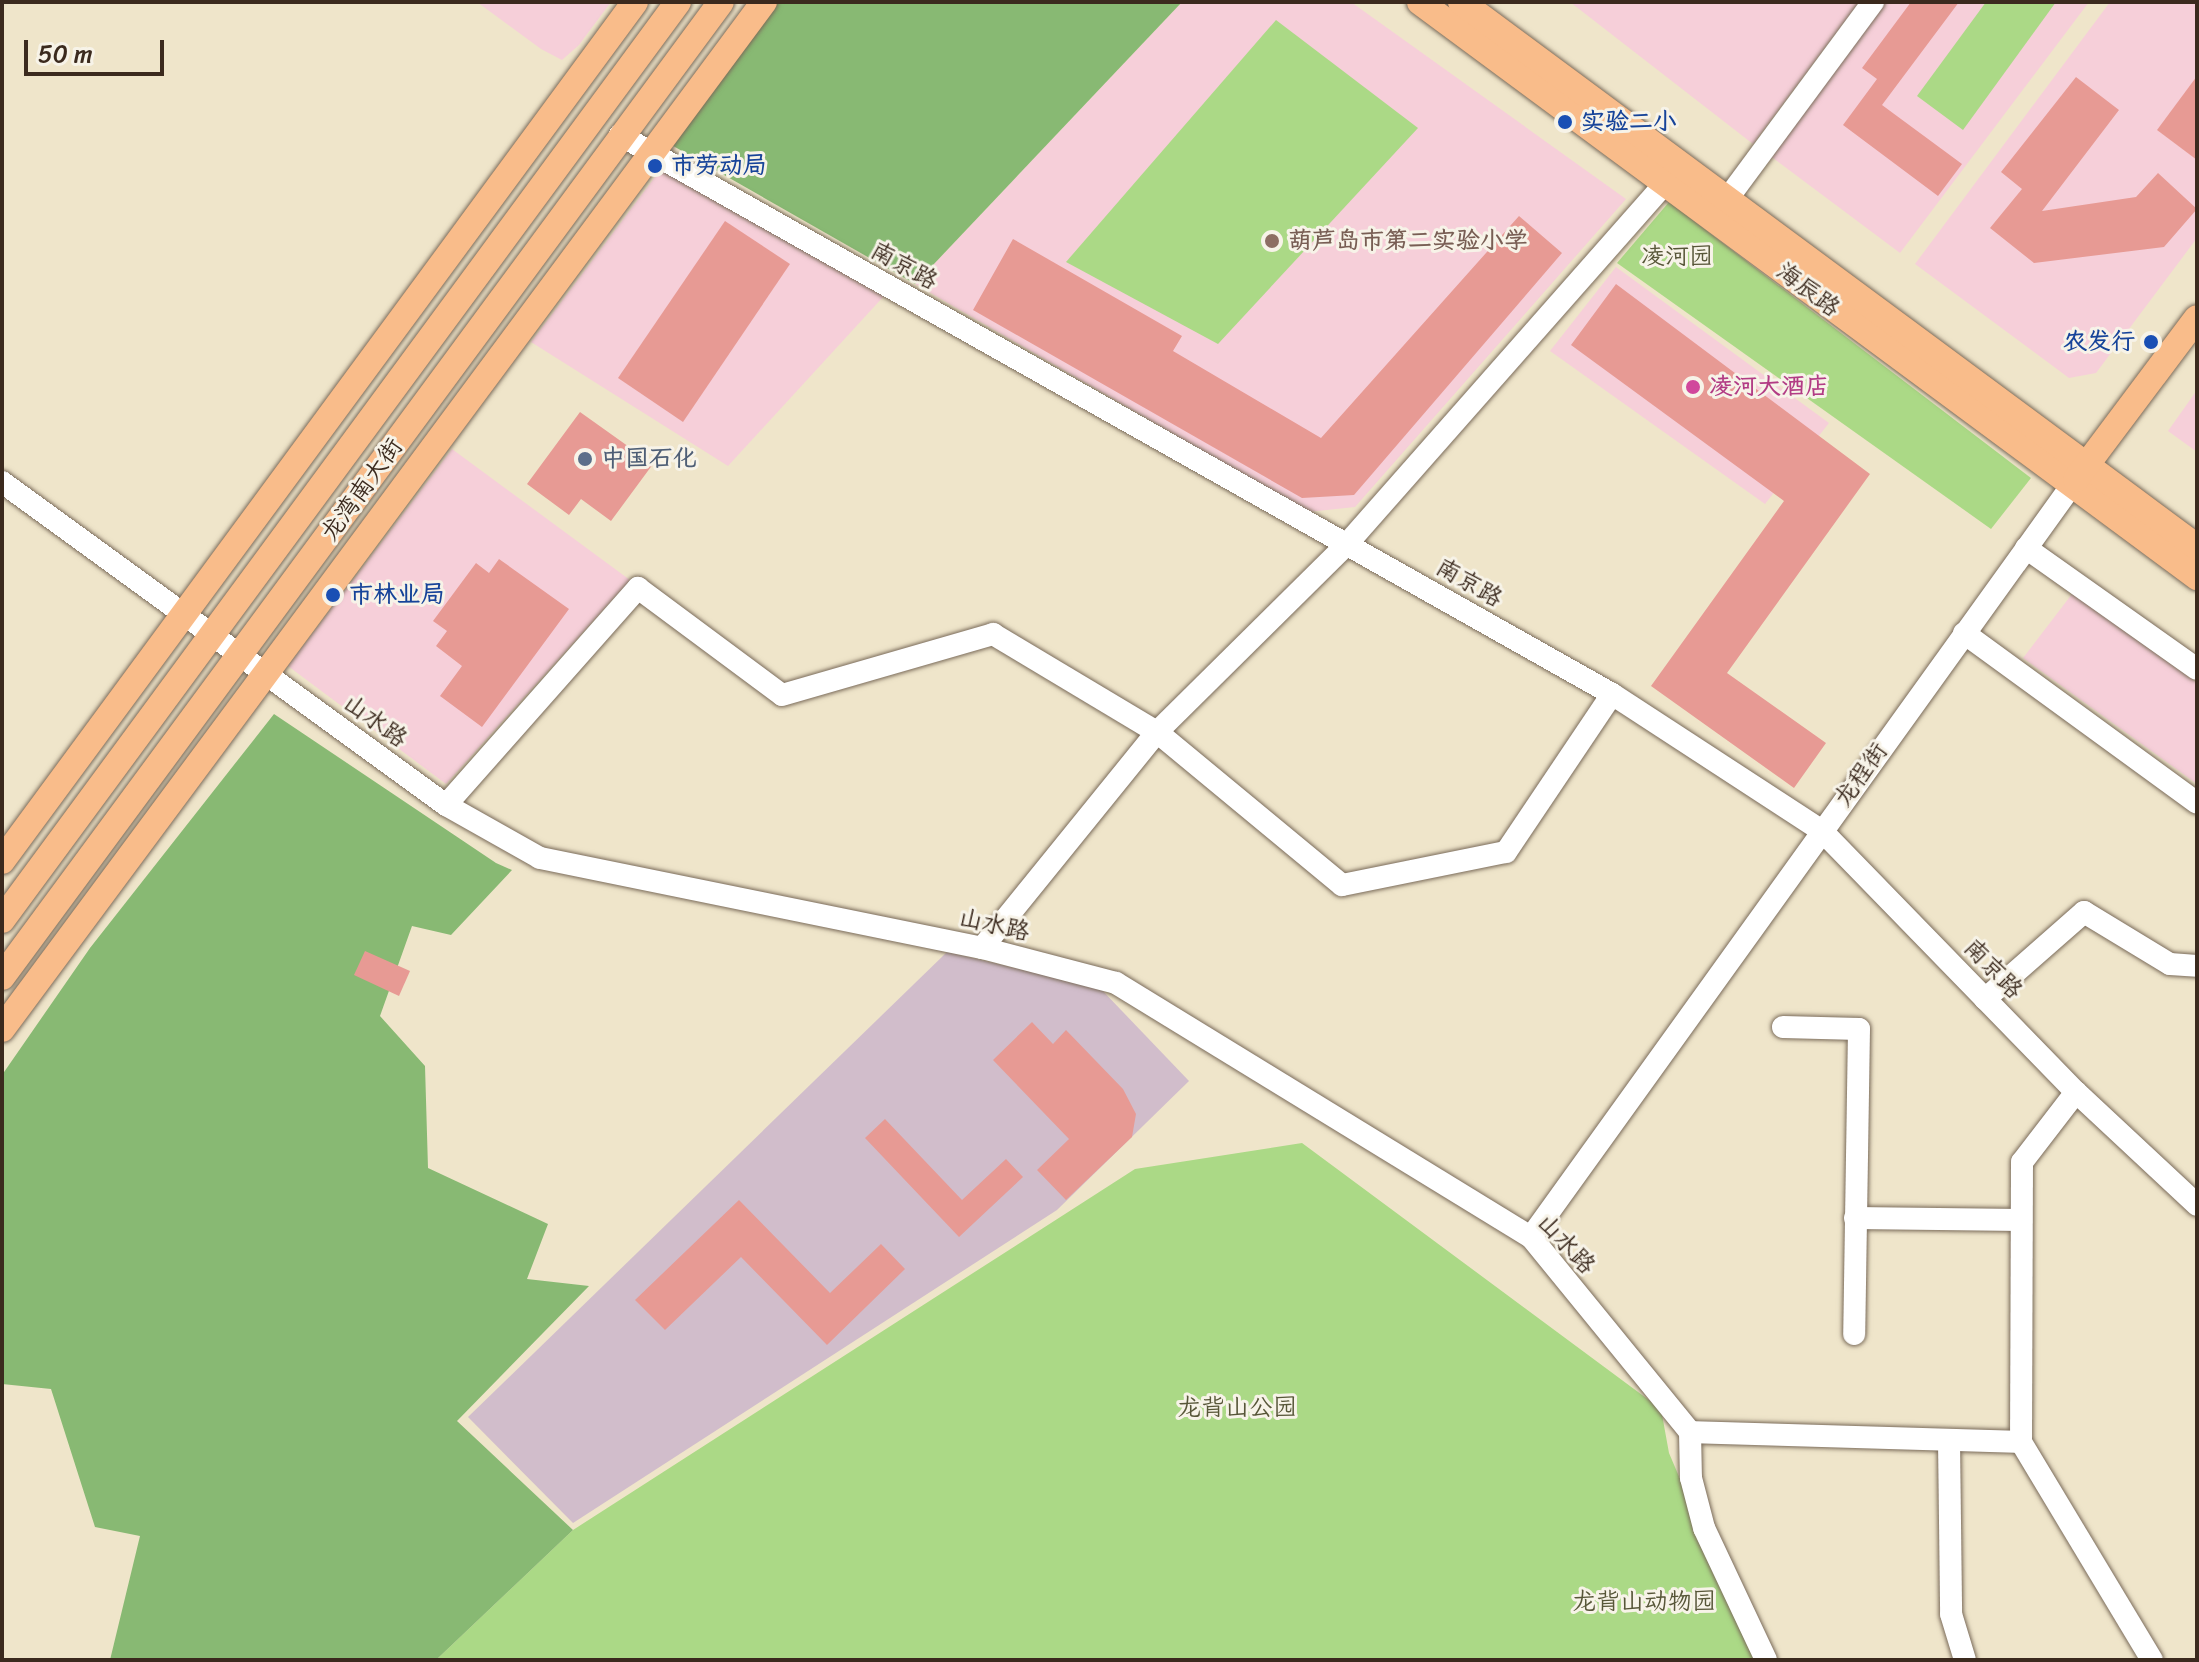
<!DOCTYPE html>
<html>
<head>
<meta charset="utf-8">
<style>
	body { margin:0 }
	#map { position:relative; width:2199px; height:1662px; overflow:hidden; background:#efe5ca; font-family:Sriracha,"LXGW WenKai TC",sans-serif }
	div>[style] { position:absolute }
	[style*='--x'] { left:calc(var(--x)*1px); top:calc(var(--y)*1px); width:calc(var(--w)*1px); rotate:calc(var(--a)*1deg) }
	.built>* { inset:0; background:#f6cfd9 }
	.industrial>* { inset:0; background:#d1bdcb }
	.green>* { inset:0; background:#abd986 }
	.forest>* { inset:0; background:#88b973 }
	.building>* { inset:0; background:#e79a94 }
	.roads { filter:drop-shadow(0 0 2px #7a6b5a) drop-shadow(0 0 2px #7a6b5a) }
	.minor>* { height:22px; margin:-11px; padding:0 11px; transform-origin:11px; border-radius:11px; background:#fff }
	.major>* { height:26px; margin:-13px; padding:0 13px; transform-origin:13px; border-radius:13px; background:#f9bc8a }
	.dots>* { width:22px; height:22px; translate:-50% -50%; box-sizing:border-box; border:4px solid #f7f3e8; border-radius:50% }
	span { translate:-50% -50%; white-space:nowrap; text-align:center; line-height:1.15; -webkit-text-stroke:6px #f7f3e8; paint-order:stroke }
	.transit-label { font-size:24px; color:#164399; font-weight:700 }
	.left { translate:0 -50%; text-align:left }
	.right { translate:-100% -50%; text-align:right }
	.education-label { font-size:24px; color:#785e54; font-weight:700 }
	.park-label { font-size:24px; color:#575638 }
	.street-label { font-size:24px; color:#3b2a1e }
	.hotel-label { font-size:24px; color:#b23c85; font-weight:700 }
	.service-label { font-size:24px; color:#4e5e75; font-weight:700 }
	.frame { position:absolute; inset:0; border:4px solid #3b2a1e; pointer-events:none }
	.scale { position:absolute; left:24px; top:40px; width:140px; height:36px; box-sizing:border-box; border:4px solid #3b2a1e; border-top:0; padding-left:10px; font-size:24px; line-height:28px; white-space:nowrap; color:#3b2a1e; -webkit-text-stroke:6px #f7f3e8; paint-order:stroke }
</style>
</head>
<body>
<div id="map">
	<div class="built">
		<i style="clip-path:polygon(477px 2px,611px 2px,579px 45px,562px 60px,541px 49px)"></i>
		<i style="clip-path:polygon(1182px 2px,1351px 2px,1626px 199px,1355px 507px,1308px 512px,915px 284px)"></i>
		<i style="clip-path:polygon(1570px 2px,1859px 2px,1753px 144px)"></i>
		<i style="clip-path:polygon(1884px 2px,2089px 2px,1900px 253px,1769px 155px)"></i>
		<i style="clip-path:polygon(2110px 2px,2197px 2px,2197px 238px,2096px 373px,2069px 378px,1915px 264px)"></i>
		<i style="clip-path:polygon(661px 169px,884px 296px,728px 466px,531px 342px)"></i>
		<i style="clip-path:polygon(1616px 267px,1829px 423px,1765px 504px,1550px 351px)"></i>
		<i style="clip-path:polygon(2197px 390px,2197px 452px,2168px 431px)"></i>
		<i style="clip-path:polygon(452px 449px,630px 580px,446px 784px,288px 666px)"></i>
		<i style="clip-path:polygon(2072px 594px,2197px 683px,2197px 784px,2023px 658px)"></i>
	</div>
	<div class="industrial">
		<i style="clip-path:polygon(947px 952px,1100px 988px,1189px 1081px,1057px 1210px,573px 1523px,468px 1417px)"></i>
	</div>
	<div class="green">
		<i style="clip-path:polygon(1986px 2px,2056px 2px,1963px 130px,1917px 96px)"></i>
		<i style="clip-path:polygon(1276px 20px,1418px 128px,1218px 344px,1066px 262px)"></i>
		<i style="clip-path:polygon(1669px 202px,2031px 478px,1991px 529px,1617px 263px)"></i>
		<i style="clip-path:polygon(1302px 1143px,1661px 1409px,1669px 1453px,1757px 1660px,436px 1660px,573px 1530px,1135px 1169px)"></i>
	</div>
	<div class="forest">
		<i style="clip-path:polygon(777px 2px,1182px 2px,915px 284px,668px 143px)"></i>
		<i style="clip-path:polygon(274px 714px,496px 863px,512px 870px,451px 935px,412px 926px,380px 1016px,425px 1066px,428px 1168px,548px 1224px,527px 1279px,589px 1286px,457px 1421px,573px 1530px,436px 1660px,110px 1660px,140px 1536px,95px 1527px,51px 1389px,2px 1384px,2px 1075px,90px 948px)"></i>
	</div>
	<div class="building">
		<i style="clip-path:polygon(1911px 2px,1959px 2px,1882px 105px,1962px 164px,1938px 196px,1843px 125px,1877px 79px,1862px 68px)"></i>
		<i style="clip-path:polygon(2197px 76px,2197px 160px,2157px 130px)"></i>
		<i style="clip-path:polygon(2076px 77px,2119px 110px,2042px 211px,2136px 197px,2158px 173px,2197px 209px,2164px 247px,2034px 263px,1990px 228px,2022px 189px,2001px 172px)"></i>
		<i style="clip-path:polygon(1519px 216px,1562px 253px,1354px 495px,1302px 498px,973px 310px,1013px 239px,1182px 336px,1173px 351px,1321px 438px)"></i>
		<i style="clip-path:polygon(725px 221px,790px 264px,683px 422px,618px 378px)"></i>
		<i style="clip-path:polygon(1616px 284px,1870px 474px,1727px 673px,1826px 743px,1794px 788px,1651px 686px,1784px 501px,1571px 345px)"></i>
		<i style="clip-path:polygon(580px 412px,653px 464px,611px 521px,581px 499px,569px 515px,527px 484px)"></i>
		<i style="clip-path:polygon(499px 559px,569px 609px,482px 727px,440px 696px,462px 666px,436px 646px,447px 631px,433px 621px,476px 563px,489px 573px)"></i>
		<i style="clip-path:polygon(365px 951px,410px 971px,399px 996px,354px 975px)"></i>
		<i style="clip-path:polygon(1032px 1022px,1053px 1044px,1066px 1030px,1123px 1089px,1136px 1114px,1132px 1137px,1066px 1200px,1037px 1170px,1069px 1139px,993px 1060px)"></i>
		<i style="clip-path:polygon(885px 1119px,962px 1200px,1006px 1159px,1023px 1177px,959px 1237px,865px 1138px)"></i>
		<i style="clip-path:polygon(739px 1200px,830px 1293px,881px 1244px,905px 1269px,827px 1345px,741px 1257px,665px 1330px,635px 1300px)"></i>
	</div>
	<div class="roads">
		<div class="minor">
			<i style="--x:620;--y:135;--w:1139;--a:29.4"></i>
			<i style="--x:1612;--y:694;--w:249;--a:33.1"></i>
			<i style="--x:1821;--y:830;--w:366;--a:45.8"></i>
			<i style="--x:2076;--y:1092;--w:166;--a:43"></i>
			<i style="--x:1728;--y:198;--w:244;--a:-53.5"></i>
			<i style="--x:2;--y:482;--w:549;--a:36.04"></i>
			<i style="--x:446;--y:805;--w:108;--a:29.4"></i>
			<i style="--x:540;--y:858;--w:451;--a:11.5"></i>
			<i style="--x:982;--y:948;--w:138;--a:14.6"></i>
			<i style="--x:1116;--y:983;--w:487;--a:31.5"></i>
			<i style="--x:1531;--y:1237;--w:252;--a:50.8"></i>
			<i style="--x:1690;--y:1432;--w:46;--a:88.8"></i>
			<i style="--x:1691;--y:1478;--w:52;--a:75.4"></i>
			<i style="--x:1704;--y:1528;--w:146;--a:64.8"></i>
			<i style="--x:2026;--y:548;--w:209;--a:35.3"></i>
			<i style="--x:1964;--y:633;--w:288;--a:36.1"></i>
			<i style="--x:446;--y:805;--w:290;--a:-48.5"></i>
			<i style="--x:638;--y:588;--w:179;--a:36.6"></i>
			<i style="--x:782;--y:695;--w:220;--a:-16.1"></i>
			<i style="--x:993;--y:634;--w:191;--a:30.9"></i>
			<i style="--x:1157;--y:732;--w:240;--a:39.6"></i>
			<i style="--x:1342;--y:885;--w:167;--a:-11.4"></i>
			<i style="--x:1506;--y:852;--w:190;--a:-56.1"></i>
			<i style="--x:982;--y:948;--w:278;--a:-51"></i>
			<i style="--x:1157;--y:732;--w:267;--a:-44.7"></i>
			<i style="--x:1347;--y:544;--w:481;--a:-48.6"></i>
			<i style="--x:1985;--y:999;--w:132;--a:-41.3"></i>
			<i style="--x:2084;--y:912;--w:100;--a:31.2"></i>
			<i style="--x:2170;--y:964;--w:27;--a:4"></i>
			<i style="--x:1783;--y:1027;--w:76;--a:1.5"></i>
			<i style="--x:1859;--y:1029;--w:305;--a:90.9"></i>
			<i style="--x:2076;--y:1092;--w:88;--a:127.6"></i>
			<i style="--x:2022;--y:1162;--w:280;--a:90.2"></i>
			<i style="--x:2021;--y:1442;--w:254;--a:59"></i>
			<i style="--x:1855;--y:1218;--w:166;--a:0.7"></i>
			<i style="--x:1531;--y:1237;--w:926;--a:-54.27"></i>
			<i style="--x:1690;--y:1432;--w:331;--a:1.7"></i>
			<i style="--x:1949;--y:1440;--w:174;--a:89.3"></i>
			<i style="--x:1951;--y:1614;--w:48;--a:73.1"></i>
		</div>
		<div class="major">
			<i style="--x:1420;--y:2;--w:967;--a:36.5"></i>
			<i style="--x:1461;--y:2;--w:916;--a:36.52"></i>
			<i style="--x:2076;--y:479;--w:201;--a:-53.1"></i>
			<i style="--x:2;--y:861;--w:1067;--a:-53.61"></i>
			<i style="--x:2;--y:920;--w:1140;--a:-53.63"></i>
			<i style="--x:2;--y:977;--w:1211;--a:-53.59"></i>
			<i style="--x:2;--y:1029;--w:1279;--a:-53.43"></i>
		</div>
	</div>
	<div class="dots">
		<i style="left:1565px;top:122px;background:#1a4fb4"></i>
		<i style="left:655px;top:166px;background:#1a4fb4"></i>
		<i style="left:1272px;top:241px;background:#8d6e63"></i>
		<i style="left:2151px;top:342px;background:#1a4fb4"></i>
		<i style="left:1693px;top:387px;background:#d1479c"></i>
		<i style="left:585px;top:459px;background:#5c6f8a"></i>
		<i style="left:333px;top:595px;background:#1a4fb4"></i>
	</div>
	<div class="transit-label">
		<span class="left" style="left:1581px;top:122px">实验二小</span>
		<span class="left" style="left:671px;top:166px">市劳动局</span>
		<span class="right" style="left:2135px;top:342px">农发行</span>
		<span class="left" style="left:349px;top:595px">市林业局</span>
	</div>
	<div class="education-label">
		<span class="left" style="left:1288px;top:241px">葫芦岛市第二实验小学</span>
	</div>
	<div class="park-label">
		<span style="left:1677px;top:257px">凌河园</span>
		<span style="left:1237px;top:1408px">龙背山公园</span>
		<span style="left:1644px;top:1602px">龙背山动物园</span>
	</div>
	<div class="street-label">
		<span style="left:904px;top:266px;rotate:29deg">南京路</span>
		<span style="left:1808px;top:290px;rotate:37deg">海辰路</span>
		<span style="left:362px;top:490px;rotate:-54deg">龙湾南大街</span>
		<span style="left:1469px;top:583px;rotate:30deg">南京路</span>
		<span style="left:375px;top:721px;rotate:36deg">山水路</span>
		<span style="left:1861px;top:775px;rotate:-54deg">龙程街</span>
		<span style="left:994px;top:925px;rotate:13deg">山水路</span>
		<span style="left:1993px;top:969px;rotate:46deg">南京路</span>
		<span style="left:1566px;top:1244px;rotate:47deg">山水路</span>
	</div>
	<div class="hotel-label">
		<span class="left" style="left:1709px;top:387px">凌河大酒店</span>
	</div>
	<div class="service-label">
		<span class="left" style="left:601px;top:459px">中国石化</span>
	</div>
	<div class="frame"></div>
	<div class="scale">50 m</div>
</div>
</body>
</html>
